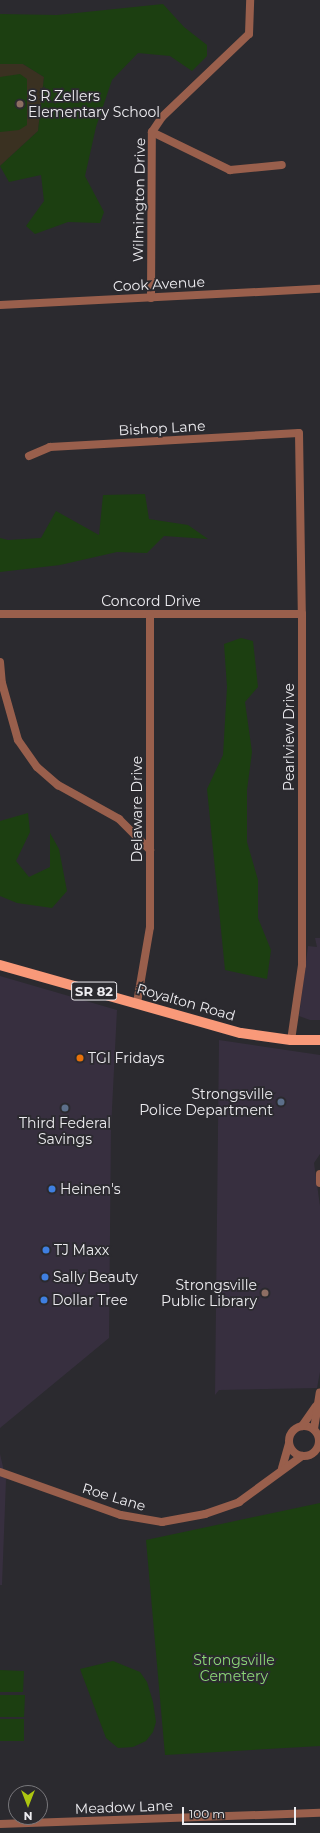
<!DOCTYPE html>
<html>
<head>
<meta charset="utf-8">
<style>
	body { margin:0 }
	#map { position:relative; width:320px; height:1833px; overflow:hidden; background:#2b2a2f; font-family:Montserrat,sans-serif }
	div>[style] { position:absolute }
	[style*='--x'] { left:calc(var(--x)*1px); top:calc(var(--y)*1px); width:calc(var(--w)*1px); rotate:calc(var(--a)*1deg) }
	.commercial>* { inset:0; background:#372f3f }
	.education>* { inset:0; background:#3a3121 }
	.green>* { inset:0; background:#1c3f11 }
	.minor>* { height:8px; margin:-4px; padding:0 4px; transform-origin:4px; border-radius:4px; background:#995f4c }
	.minor>.ring { margin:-4px; padding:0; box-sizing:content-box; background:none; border:8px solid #995f4c; border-radius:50% }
	.primary>* { height:10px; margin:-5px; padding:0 5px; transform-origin:5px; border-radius:5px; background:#f99979 }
	.dots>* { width:11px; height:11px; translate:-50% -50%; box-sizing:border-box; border:2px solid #2b2a2f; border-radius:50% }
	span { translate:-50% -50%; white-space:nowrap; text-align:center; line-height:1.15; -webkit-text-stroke:3.5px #2b2a2f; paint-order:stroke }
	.shield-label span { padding:1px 3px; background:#2b2a2f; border:1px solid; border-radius:3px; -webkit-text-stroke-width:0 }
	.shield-label { font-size:13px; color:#edecf0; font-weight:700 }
	.poi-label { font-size:14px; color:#edecf0 }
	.left { translate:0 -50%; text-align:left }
	.right { translate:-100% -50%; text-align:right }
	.street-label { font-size:14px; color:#edecf0 }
	.park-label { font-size:14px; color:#8cd977 }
	.north { position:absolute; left:8px; top:1785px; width:40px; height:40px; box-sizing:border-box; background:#2b2a2f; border:1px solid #79787c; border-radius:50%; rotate:180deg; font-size:11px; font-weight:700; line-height:16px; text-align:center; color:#edecf0 }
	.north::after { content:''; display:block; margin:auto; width:14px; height:18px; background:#adc610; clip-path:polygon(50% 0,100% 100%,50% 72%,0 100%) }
	.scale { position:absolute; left:182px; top:1807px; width:114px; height:18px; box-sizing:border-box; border:2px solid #edecf0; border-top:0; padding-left:5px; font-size:12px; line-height:14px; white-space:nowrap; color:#edecf0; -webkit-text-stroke:3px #2b2a2f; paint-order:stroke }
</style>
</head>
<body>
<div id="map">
	<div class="commercial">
		<i style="clip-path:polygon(315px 938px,320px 938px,320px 1020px,310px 1020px,299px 1016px,308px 946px,317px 947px)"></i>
		<i style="clip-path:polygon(0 976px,117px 1010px,111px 1129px,109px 1338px,0 1428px)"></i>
		<i style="clip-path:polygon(219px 1040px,320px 1055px,320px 1154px,314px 1163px,320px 1206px,320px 1372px,317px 1388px,219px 1390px,215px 1395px)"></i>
		<i style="clip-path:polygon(0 1454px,6px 1480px,2px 1585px,0 1585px)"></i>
	</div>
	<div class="education">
		<i style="clip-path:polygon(0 64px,23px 64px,44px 77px,38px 131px,0 166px)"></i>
	</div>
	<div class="green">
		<i style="clip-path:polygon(163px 4px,184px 27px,207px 45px,207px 56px,192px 71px,170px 56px,138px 53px,112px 80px,96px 127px,85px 176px,104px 212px,100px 223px,68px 222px,35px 234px,26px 226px,44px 201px,41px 175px,9px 182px,0 166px,38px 131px,44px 77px,23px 64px,0 64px,0 14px,57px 15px)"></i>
		<i style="clip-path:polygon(20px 74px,27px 79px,27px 125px,19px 130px,0 132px,0 77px)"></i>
		<i style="clip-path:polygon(145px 494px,149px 519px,188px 525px,208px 539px,164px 536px,147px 553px,117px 552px,60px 565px,0 572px,0 538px,8px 540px,41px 538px,56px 511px,99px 535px,103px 495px)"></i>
		<i style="clip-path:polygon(241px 638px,253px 641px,258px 687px,245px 702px,252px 752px,247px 790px,247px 842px,258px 880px,258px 918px,271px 950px,267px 979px,225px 970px,207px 789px,223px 755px,227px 687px,224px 644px)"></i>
		<i style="clip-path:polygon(28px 813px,30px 832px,16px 861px,29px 877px,50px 867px,50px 833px,59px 849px,67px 891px,52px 908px,17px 903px,0 896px,0 821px)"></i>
		<i style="clip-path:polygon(320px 1503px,320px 1746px,165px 1755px,146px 1540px)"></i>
		<i style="clip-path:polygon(113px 1661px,140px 1672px,147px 1682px,153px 1702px,156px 1722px,153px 1732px,146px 1741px,133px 1747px,118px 1748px,106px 1738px,80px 1669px)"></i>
		<i style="clip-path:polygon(0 1670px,24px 1671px,23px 1692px,0 1692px)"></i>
		<i style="clip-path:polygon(0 1695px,25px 1695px,24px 1717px,0 1717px)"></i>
		<i style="clip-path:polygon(0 1719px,24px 1719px,24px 1741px,0 1741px)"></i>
	</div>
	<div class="minor">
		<i style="--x:152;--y:132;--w:87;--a:26"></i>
		<i style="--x:230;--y:170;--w:52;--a:-5.5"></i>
		<i style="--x:151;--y:298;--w:166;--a:-89.7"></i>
		<i style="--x:152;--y:132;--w:18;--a:-56"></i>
		<i style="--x:162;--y:117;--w:120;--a:-43.7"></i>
		<i style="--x:249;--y:34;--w:34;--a:-88"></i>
		<i style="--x:0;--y:305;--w:320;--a:-2.9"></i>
		<i style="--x:29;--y:456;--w:23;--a:-23"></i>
		<i style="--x:50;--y:447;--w:249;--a:-3.2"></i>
		<i style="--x:299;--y:433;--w:181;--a:89.1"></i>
		<i style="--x:302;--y:614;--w:351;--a:90"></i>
		<i style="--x:302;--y:965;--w:76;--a:98.3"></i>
		<i style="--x:0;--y:614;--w:302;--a:0"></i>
		<i style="--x:0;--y:662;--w:21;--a:85"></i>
		<i style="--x:2;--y:683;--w:59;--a:74.3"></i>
		<i style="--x:18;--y:740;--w:33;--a:55"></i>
		<i style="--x:37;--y:767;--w:28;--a:41"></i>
		<i style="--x:58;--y:785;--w:70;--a:29.1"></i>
		<i style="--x:119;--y:819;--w:44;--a:45"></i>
		<i style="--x:137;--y:1003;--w:77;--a:-80.3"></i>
		<i style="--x:150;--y:927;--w:313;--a:-90"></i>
		<i style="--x:320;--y:1174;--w:9;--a:90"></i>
		<i class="ring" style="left:289px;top:1426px;width:22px;height:22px"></i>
		<i style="--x:302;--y:1426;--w:24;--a:-55"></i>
		<i style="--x:314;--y:1429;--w:37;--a:-81"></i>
		<i style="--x:282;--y:1468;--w:25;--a:-74"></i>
		<i style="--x:0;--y:1472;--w:128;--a:19.6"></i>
		<i style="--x:121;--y:1515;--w:42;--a:9.7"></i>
		<i style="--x:162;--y:1522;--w:44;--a:-10.5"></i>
		<i style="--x:205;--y:1514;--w:36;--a:-19"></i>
		<i style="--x:239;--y:1502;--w:78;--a:-36.1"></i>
		<i style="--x:0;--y:1824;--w:320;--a:-2"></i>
	</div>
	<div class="primary">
		<i style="--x:0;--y:965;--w:250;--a:15.8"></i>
		<i style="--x:241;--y:1033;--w:50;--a:8"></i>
		<i style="--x:291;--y:1040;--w:29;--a:0"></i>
	</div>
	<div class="dots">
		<i style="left:20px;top:104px;background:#8d6e63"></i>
		<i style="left:80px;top:1058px;background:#e8710a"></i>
		<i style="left:281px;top:1102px;background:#5c6f8a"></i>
		<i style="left:65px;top:1108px;background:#5c6f8a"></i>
		<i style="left:52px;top:1189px;background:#3f7fe0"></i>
		<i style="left:46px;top:1250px;background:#3f7fe0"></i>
		<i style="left:45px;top:1277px;background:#3f7fe0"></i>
		<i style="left:265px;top:1293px;background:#8d6e63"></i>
		<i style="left:44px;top:1300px;background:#3f7fe0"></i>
	</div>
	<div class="shield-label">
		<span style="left:94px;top:991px">SR 82</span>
	</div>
	<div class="poi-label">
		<span class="left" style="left:28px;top:104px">S R Zellers<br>Elementary School</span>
		<span class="left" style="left:88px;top:1058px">TGI Fridays</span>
		<span class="right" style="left:273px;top:1102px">Strongsville<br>Police Department</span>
		<span style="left:65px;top:1131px">Third Federal<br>Savings</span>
		<span class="left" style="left:60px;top:1189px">Heinen's</span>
		<span class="left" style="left:54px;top:1250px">TJ Maxx</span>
		<span class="left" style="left:53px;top:1277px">Sally Beauty</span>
		<span class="right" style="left:257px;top:1293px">Strongsville<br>Public Library</span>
		<span class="left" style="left:52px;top:1300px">Dollar Tree</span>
	</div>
	<div class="street-label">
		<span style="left:139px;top:200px;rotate:-89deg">Wilmington Drive</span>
		<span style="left:159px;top:284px;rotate:-3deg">Cook Avenue</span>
		<span style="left:162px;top:428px;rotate:-3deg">Bishop Lane</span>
		<span style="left:151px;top:601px">Concord Drive</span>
		<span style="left:289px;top:737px;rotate:-90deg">Pearlview Drive</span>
		<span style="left:137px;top:809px;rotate:-90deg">Delaware Drive</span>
		<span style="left:186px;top:1002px;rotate:16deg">Royalton Road</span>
		<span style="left:114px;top:1497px;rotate:17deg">Roe Lane</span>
		<span style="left:124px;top:1807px;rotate:-2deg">Meadow Lane</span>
	</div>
	<div class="park-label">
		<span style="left:234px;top:1668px">Strongsville<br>Cemetery</span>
	</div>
	<div class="north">N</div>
	<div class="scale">100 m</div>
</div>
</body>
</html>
